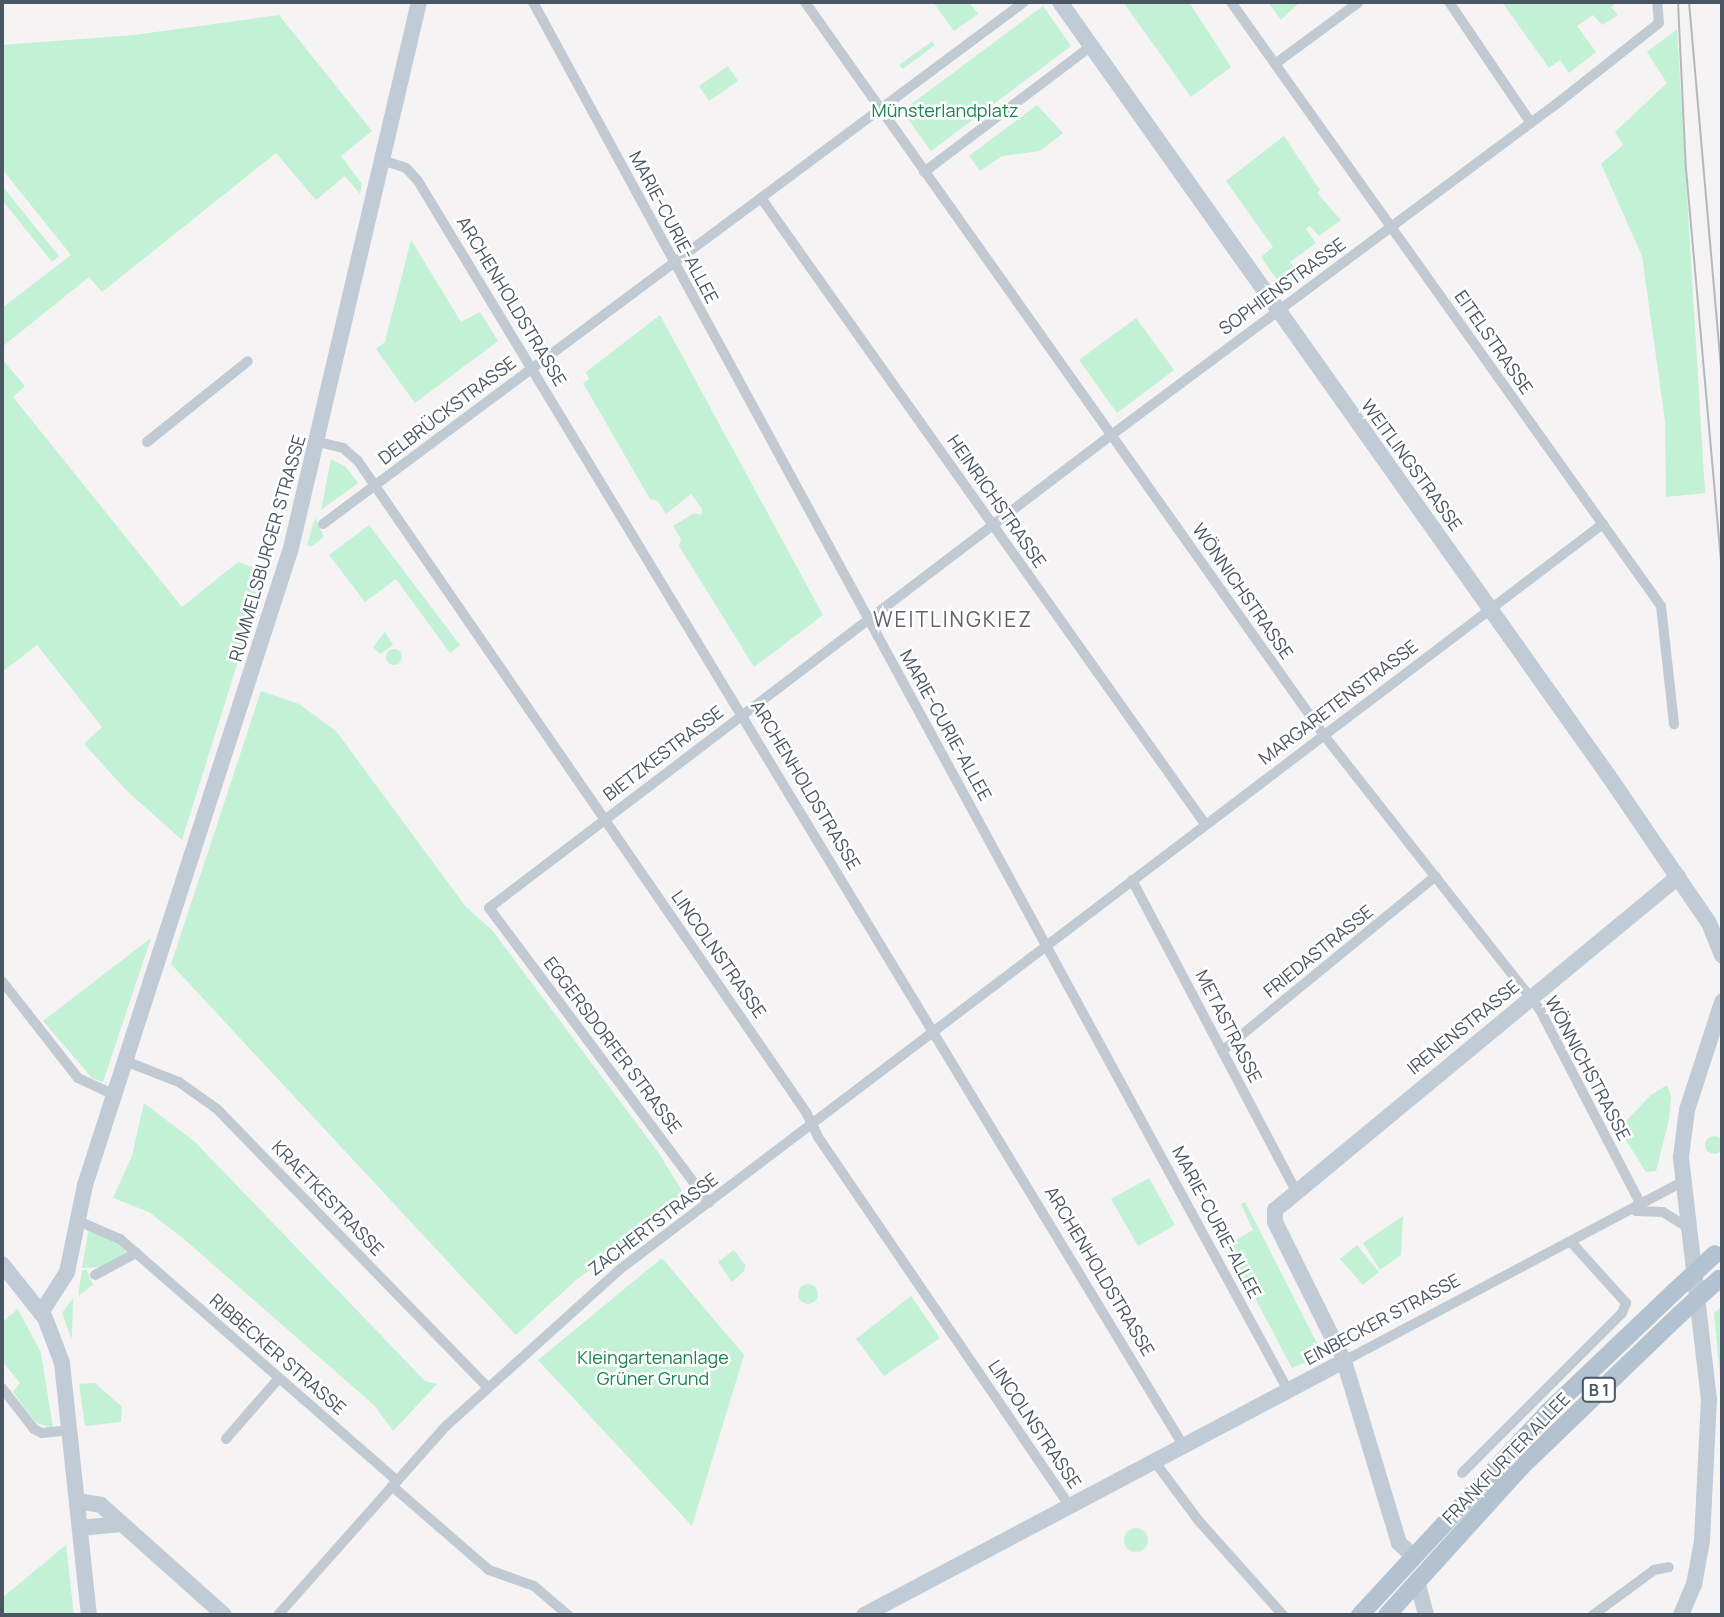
<!DOCTYPE html>
<html>
<head>
<meta charset="utf-8">
<style>
	body { margin:0 }
	#map { position:relative; width:1724px; height:1617px; overflow:hidden; background:#f5f3f3; font-family:Manrope,sans-serif }
	div>[style] { position:absolute }
	[style*='--x'] { left:calc(var(--x)*1px); top:calc(var(--y)*1px); width:calc(var(--w)*1px); rotate:calc(var(--a)*1deg) }
	.green>* { inset:0; background:#c3f1d5 }
	.round { border-radius:50% }
	.street>* { height:10px; margin:-5px; padding:0 5px; transform-origin:5px; border-radius:5px; background:#c1cad2 }
	.secondary>* { height:16px; margin:-8px; padding:0 8px; transform-origin:8px; border-radius:8px; background:#c1cbd6 }
	.primary>* { height:18px; margin:-9px; padding:0 9px; transform-origin:9px; border-radius:9px; background:#b3c2d1 }
	.tram>* { height:2px; margin:-1px; padding:0 1px; transform-origin:1px; border-radius:1px; background:#b5b8bd }
	.primary-bridge>* { height:18px; margin:-9px; padding:0 9px; transform-origin:9px; border-radius:9px; background:#b3c2d1 }
	span { translate:-50% -50%; white-space:nowrap; text-align:center; line-height:1.15; -webkit-text-stroke:5px #fff; paint-order:stroke }
	.shield-label span { padding:2px 5px; background:#fff; border:2px solid; border-radius:5px; -webkit-text-stroke-width:0 }
	.shield-label { font-size:16px; color:#4a5661; font-weight:700 }
	.park-label { font-size:18px; color:#17864f }
	.street-label { font-size:18px; color:#4a5661 }
	.quarter-label { font-size:21px; color:#5f6368; letter-spacing:2px }
	.frame { position:absolute; inset:0; border:4px solid #4a5661; pointer-events:none }
</style>
</head>
<body>
<div id="map">
	<div class="green">
		<i style="clip-path:polygon(933px 2px,969px 2px,978px 14px,954px 31px)"></i>
		<i style="clip-path:polygon(1123px 2px,1189px 2px,1231px 67px,1191px 97px)"></i>
		<i style="clip-path:polygon(1268px 2px,1300px 2px,1281px 20px)"></i>
		<i style="clip-path:polygon(1502px 2px,1617px 2px,1611px 7px,1618px 15px,1602px 25px,1593px 15px,1577px 26px,1596px 52px,1569px 73px,1560px 60px,1549px 68px)"></i>
		<i style="clip-path:polygon(1043px 6px,1071px 46px,931px 151px,902px 111px)"></i>
		<i style="clip-path:polygon(279px 15px,372px 131px,341px 156px,362px 184px,360px 194px,345px 176px,316px 200px,276px 153px,102px 292px,89px 277px,2px 347px,2px 308px,71px 255px,2px 169px,2px 45px,134px 35px)"></i>
		<i style="clip-path:polygon(1677px 29px,1705px 493px,1666px 497px,1665px 421px,1642px 256px,1601px 164px,1623px 145px,1615px 132px,1667px 83px,1647px 52px)"></i>
		<i style="clip-path:polygon(932px 41px,935px 45px,903px 69px,899px 65px)"></i>
		<i style="clip-path:polygon(728px 66px,738px 81px,709px 101px,699px 86px)"></i>
		<i style="clip-path:polygon(1037px 105px,1063px 133px,1040px 151px,1002px 156px,980px 171px,969px 156px)"></i>
		<i style="clip-path:polygon(1284px 136px,1320px 190px,1317px 193px,1341px 220px,1319px 236px,1310px 226px,1306px 229px,1316px 243px,1290px 262px,1300px 276px,1283px 288px,1261px 257px,1273px 247px,1226px 181px)"></i>
		<i style="clip-path:polygon(2px 186px,59px 256px,52px 262px,2px 200px)"></i>
		<i style="clip-path:polygon(411px 240px,461px 322px,480px 312px,498px 341px,415px 403px,376px 349px,385px 342px)"></i>
		<i style="clip-path:polygon(660px 315px,823px 615px,754px 667px,679px 546px,681px 539px,673px 526px,694px 513px,701px 515px,702px 509px,691px 494px,666px 514px,658px 501px,650px 499px,583px 383px,589px 379px,586px 372px)"></i>
		<i style="clip-path:polygon(1136px 318px,1174px 370px,1117px 413px,1079px 360px)"></i>
		<i style="clip-path:polygon(2px 359px,25px 386px,13px 397px,182px 607px,238px 562px,266px 572px,182px 840px,127px 791px,84px 744px,102px 727px,37px 645px,2px 672px)"></i>
		<i style="clip-path:polygon(331px 459px,346px 467px,358px 483px,321px 510px)"></i>
		<i style="clip-path:polygon(315px 518px,324px 537px,311px 547px,307px 545px)"></i>
		<i style="clip-path:polygon(369px 525px,460px 645px,450px 653px,396px 579px,365px 602px,329px 555px)"></i>
		<i style="clip-path:polygon(385px 632px,393px 645px,380px 654px,373px 647px)"></i>
		<i class="round" style="left:386px;top:649px;width:16px;height:16px"></i>
		<i style="clip-path:polygon(261px 691px,299px 704px,336px 731px,466px 907px,492px 930px,658px 1152px,686px 1197px,575px 1281px,516px 1335px,171px 964px)"></i>
		<i style="clip-path:polygon(151px 938px,103px 1082px,92px 1078px,43px 1021px)"></i>
		<i style="clip-path:polygon(1667px 1085px,1671px 1096px,1669px 1119px,1656px 1171px,1646px 1172px,1625px 1139px,1624px 1123px,1651px 1095px)"></i>
		<i style="clip-path:polygon(144px 1103px,195px 1142px,425px 1381px,437px 1384px,393px 1431px,374px 1405px,185px 1240px,149px 1212px,113px 1198px,132px 1156px)"></i>
		<i class="round" style="left:1705px;top:1136px;width:18px;height:18px"></i>
		<i style="clip-path:polygon(1149px 1178px,1175px 1225px,1138px 1246px,1111px 1199px)"></i>
		<i style="clip-path:polygon(1245px 1202px,1323px 1355px,1292px 1368px,1227px 1245px,1253px 1230px,1241px 1204px)"></i>
		<i style="clip-path:polygon(1403px 1216px,1401px 1255px,1380px 1270px,1363px 1243px)"></i>
		<i style="clip-path:polygon(89px 1228px,123px 1246px,126px 1253px,100px 1267px,82px 1268px)"></i>
		<i style="clip-path:polygon(1357px 1245px,1379px 1272px,1363px 1285px,1340px 1259px)"></i>
		<i style="clip-path:polygon(734px 1250px,745px 1265px,744px 1271px,732px 1282px,718px 1262px)"></i>
		<i style="clip-path:polygon(662px 1258px,744px 1355px,692px 1526px,538px 1360px)"></i>
		<i style="clip-path:polygon(86px 1269px,93px 1285px,78px 1296px,82px 1271px)"></i>
		<i class="round" style="left:798px;top:1284px;width:20px;height:20px"></i>
		<i style="clip-path:polygon(911px 1296px,940px 1338px,884px 1376px,856px 1339px)"></i>
		<i style="clip-path:polygon(73px 1298px,72px 1336px,71px 1338px,62px 1313px)"></i>
		<i style="clip-path:polygon(1722px 1306px,1722px 1376px,1720px 1377px,1714px 1313px)"></i>
		<i style="clip-path:polygon(18px 1309px,41px 1353px,53px 1428px,36px 1423px,13px 1392px,20px 1383px,2px 1361px,2px 1322px)"></i>
		<i style="clip-path:polygon(95px 1383px,122px 1407px,121px 1422px,85px 1426px,79px 1384px)"></i>
		<i class="round" style="left:1124px;top:1528px;width:24px;height:24px"></i>
		<i style="clip-path:polygon(66px 1545px,74px 1615px,2px 1615px,2px 1598px)"></i>
	</div>
	<div class="street">
		<i style="--x:533;--y:2;--w:1580;--a:61.46"></i>
		<i style="--x:805;--y:2;--w:897;--a:54.71"></i>
		<i style="--x:1323;--y:734;--w:351;--a:51.8"></i>
		<i style="--x:1540;--y:1010;--w:220;--a:62.6"></i>
		<i style="--x:1231;--y:2;--w:741;--a:54.55"></i>
		<i style="--x:1661;--y:606;--w:119;--a:83.7"></i>
		<i style="--x:1449;--y:2;--w:146;--a:55.9"></i>
		<i style="--x:1275;--y:64;--w:104;--a:-36.4"></i>
		<i style="--x:382;--y:160;--w:25;--a:18"></i>
		<i style="--x:406;--y:168;--w:18;--a:47"></i>
		<i style="--x:418;--y:181;--w:1480;--a:58.82"></i>
		<i style="--x:924;--y:172;--w:209;--a:-37"></i>
		<i style="--x:761;--y:198;--w:767;--a:54.65"></i>
		<i style="--x:147;--y:442;--w:129;--a:-38.7"></i>
		<i style="--x:318;--y:442;--w:26;--a:13"></i>
		<i style="--x:343;--y:448;--w:20;--a:41"></i>
		<i style="--x:358;--y:461;--w:790;--a:55.47"></i>
		<i style="--x:806;--y:1112;--w:28;--a:64"></i>
		<i style="--x:818;--y:1137;--w:448;--a:55.7"></i>
		<i style="--x:323;--y:524;--w:874;--a:-36.67"></i>
		<i style="--x:1132;--y:880;--w:349;--a:62.2"></i>
		<i style="--x:2;--y:981;--w:123;--a:51.9"></i>
		<i style="--x:78;--y:1078;--w:40;--a:25"></i>
		<i style="--x:1222;--y:1051;--w:276;--a:-39.3"></i>
		<i style="--x:125;--y:1061;--w:58;--a:21.3"></i>
		<i style="--x:179;--y:1082;--w:47;--a:35.4"></i>
		<i style="--x:217;--y:1109;--w:386;--a:45.8"></i>
		<i style="--x:709;--y:1203;--w:368;--a:-126.7"></i>
		<i style="--x:489;--y:908;--w:770;--a:-37.24"></i>
		<i style="--x:1102;--y:442;--w:570;--a:-36.65"></i>
		<i style="--x:1559;--y:102;--w:127;--a:-38.3"></i>
		<i style="--x:1659;--y:23;--w:21;--a:-95"></i>
		<i style="--x:1636;--y:1211;--w:27;--a:2"></i>
		<i style="--x:1663;--y:1212;--w:28;--a:32"></i>
		<i style="--x:76;--y:1220;--w:48;--a:23.4"></i>
		<i style="--x:120;--y:1239;--w:368;--a:41.1"></i>
		<i style="--x:95;--y:1275;--w:47;--a:-28.2"></i>
		<i style="--x:1344;--y:1361;--w:382;--a:-27.9"></i>
		<i style="--x:2;--y:1388;--w:52;--a:52"></i>
		<i style="--x:34;--y:1429;--w:9;--a:27"></i>
		<i style="--x:42;--y:1433;--w:28;--a:-6"></i>
		<i style="--x:226;--y:1439;--w:81;--a:-49"></i>
		<i style="--x:1155;--y:1462;--w:72;--a:53.4"></i>
		<i style="--x:1198;--y:1520;--w:127;--a:48.2"></i>
		<i style="--x:1462;--y:1473;--w:226;--a:-45"></i>
		<i style="--x:1622;--y:1313;--w:11;--a:-68"></i>
		<i style="--x:1626;--y:1303;--w:82;--a:-132"></i>
		<i style="--x:392;--y:1486;--w:128;--a:40.9"></i>
		<i style="--x:489;--y:1570;--w:48;--a:19.6"></i>
		<i style="--x:534;--y:1586;--w:45;--a:40.5"></i>
		<i style="--x:278;--y:1615;--w:253;--a:-48.4"></i>
		<i style="--x:446;--y:1426;--w:233;--a:-42"></i>
		<i style="--x:619;--y:1270;--w:1235;--a:-37.17"></i>
		<i style="--x:1593;--y:1615;--w:76;--a:-36.4"></i>
		<i style="--x:1654;--y:1570;--w:15;--a:-11"></i>
	</div>
	<div class="secondary">
		<i style="--x:1060;--y:2;--w:948;--a:54.67"></i>
		<i style="--x:1608;--y:775;--w:179;--a:55.7"></i>
		<i style="--x:1709;--y:923;--w:35;--a:68"></i>
		<i style="--x:2;--y:1264;--w:69;--a:51.5"></i>
		<i style="--x:45;--y:1318;--w:48;--a:69.3"></i>
		<i style="--x:62;--y:1363;--w:253;--a:83.9"></i>
		<i style="--x:41;--y:1313;--w:49;--a:-57.6"></i>
		<i style="--x:67;--y:1272;--w:89;--a:-78.3"></i>
		<i style="--x:85;--y:1185;--w:669;--a:-72.08"></i>
		<i style="--x:291;--y:548;--w:561;--a:-76.81"></i>
		<i style="--x:77;--y:1501;--w:24;--a:9"></i>
		<i style="--x:101;--y:1505;--w:165;--a:41.8"></i>
		<i style="--x:80;--y:1528;--w:41;--a:-5.6"></i>
		<i style="--x:1413;--y:1556;--w:19;--a:-137"></i>
		<i style="--x:1399;--y:1543;--w:190;--a:-106.8"></i>
		<i style="--x:1344;--y:1361;--w:155;--a:-116.4"></i>
		<i style="--x:1275;--y:1222;--w:12;--a:-90"></i>
		<i style="--x:1275;--y:1210;--w:523;--a:-39.57"></i>
		<i style="--x:1417;--y:1581;--w:35;--a:75"></i>
		<i style="--x:864;--y:1615;--w:543;--a:-27.89"></i>
		<i style="--x:1681;--y:1615;--w:33;--a:-67"></i>
		<i style="--x:1694;--y:1585;--w:45;--a:-79.7"></i>
		<i style="--x:1702;--y:1541;--w:141;--a:-87.2"></i>
		<i style="--x:1709;--y:1400;--w:245;--a:-96.6"></i>
		<i style="--x:1681;--y:1157;--w:47;--a:-82.7"></i>
		<i style="--x:1687;--y:1110;--w:114;--a:-72"></i>
	</div>
	<div class="primary">
		<i style="--x:1360;--y:1615;--w:277;--a:-47.2"></i>
		<i style="--x:1548;--y:1412;--w:175;--a:-43.6"></i>
		<i style="--x:1387;--y:1615;--w:200;--a:-47.8"></i>
		<i style="--x:1521;--y:1467;--w:219;--a:-43.9"></i>
	</div>
	<div class="tram">
		<i style="--x:1678;--y:2;--w:167;--a:87.3"></i>
		<i style="--x:1686;--y:169;--w:405;--a:84.9"></i>
		<i style="--x:1689;--y:2;--w:382;--a:85"></i>
	</div>
	<div class="primary-bridge">
		<i style="--x:1675;--y:1291;--w:54;--a:-42.8"></i>
		<i style="--x:1679;--y:1315;--w:54;--a:-42"></i>
	</div>
	<div class="shield-label">
		<span style="left:1599px;top:1390px">B 1</span>
	</div>
	<div class="park-label">
		<span style="left:945px;top:110px">Münsterlandplatz</span>
		<span style="left:653px;top:1368px">Kleingartenanlage<br>Grüner Grund</span>
	</div>
	<div class="street-label">
		<span style="left:674px;top:227px;rotate:62deg">MARIE-CURIE-ALLEE</span>
		<span style="left:1282px;top:286px;rotate:-36deg">SOPHIENSTRASSE</span>
		<span style="left:512px;top:301px;rotate:59deg">ARCHENHOLDSTRASSE</span>
		<span style="left:1494px;top:342px;rotate:55deg">EITELSTRASSE</span>
		<span style="left:447px;top:410px;rotate:-37deg">DELBRÜCKSTRASSE</span>
		<span style="left:1412px;top:465px;rotate:54deg">WEITLINGSTRASSE</span>
		<span style="left:997px;top:501px;rotate:55deg">HEINRICHSTRASSE</span>
		<span style="left:267px;top:548px;rotate:-74deg">RUMMELSBURGER STRASSE</span>
		<span style="left:1243px;top:591px;rotate:55deg">WÖNNICHSTRASSE</span>
		<span style="left:1338px;top:702px;rotate:-37deg">MARGARETENSTRASSE</span>
		<span style="left:946px;top:725px;rotate:61deg">MARIE-CURIE-ALLEE</span>
		<span style="left:663px;top:753px;rotate:-37deg">BIETZKESTRASSE</span>
		<span style="left:806px;top:785px;rotate:59deg">ARCHENHOLDSTRASSE</span>
		<span style="left:1318px;top:951px;rotate:-39deg">FRIEDASTRASSE</span>
		<span style="left:719px;top:954px;rotate:55deg">LINCOLNSTRASSE</span>
		<span style="left:1229px;top:1026px;rotate:63deg">METASTRASSE</span>
		<span style="left:1463px;top:1027px;rotate:-39deg">IRENENSTRASSE</span>
		<span style="left:613px;top:1045px;rotate:53deg">EGGERSDORFER STRASSE</span>
		<span style="left:1588px;top:1068px;rotate:62deg">WÖNNICHSTRASSE</span>
		<span style="left:328px;top:1198px;rotate:46deg">KRAETKESTRASSE</span>
		<span style="left:1217px;top:1222px;rotate:62deg">MARIE-CURIE-ALLEE</span>
		<span style="left:653px;top:1224px;rotate:-37deg">ZACHERTSTRASSE</span>
		<span style="left:1100px;top:1271px;rotate:59deg">ARCHENHOLDSTRASSE</span>
		<span style="left:1382px;top:1319px;rotate:-28deg">EINBECKER STRASSE</span>
		<span style="left:278px;top:1354px;rotate:41deg">RIBBECKER STRASSE</span>
		<span style="left:1035px;top:1424px;rotate:56deg">LINCOLNSTRASSE</span>
		<span style="left:1506px;top:1458px;rotate:-46deg">FRANKFURTER ALLEE</span>
	</div>
	<div class="quarter-label">
		<span style="left:953px;top:619px">WEITLINGKIEZ</span>
	</div>
	<div class="frame"></div>
</div>
</body>
</html>
